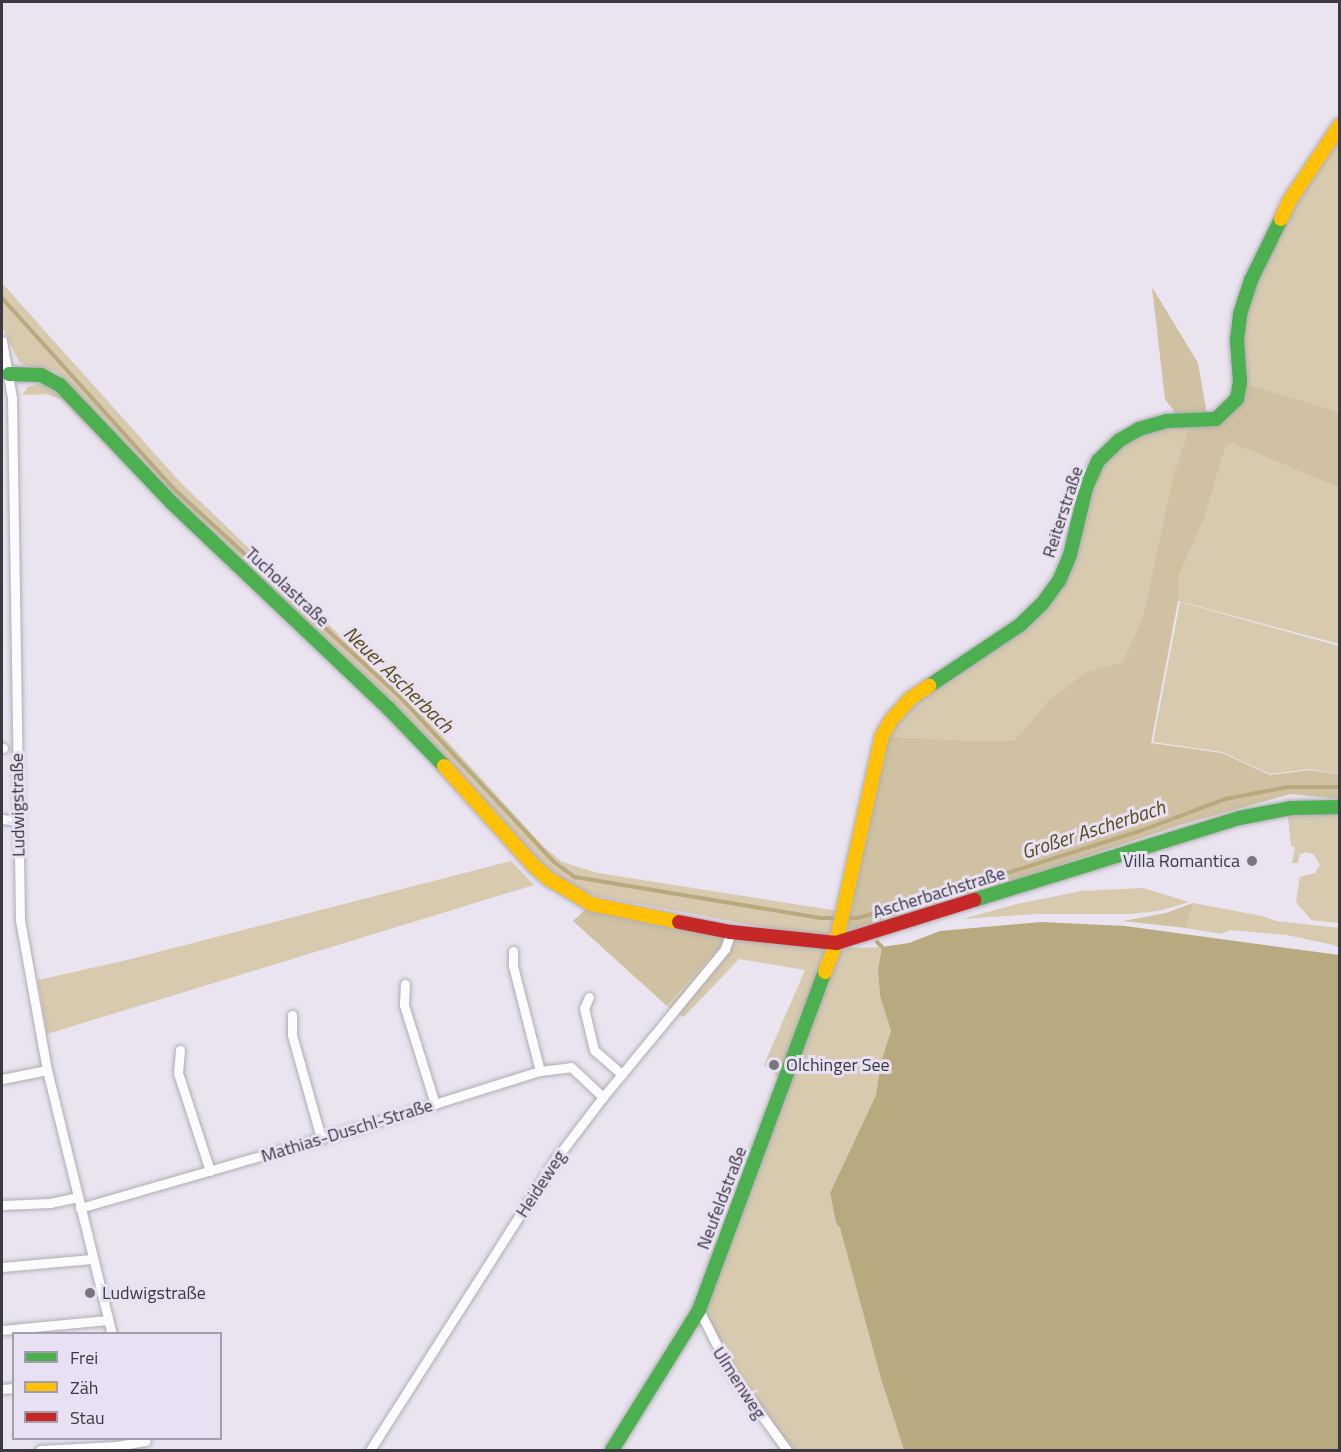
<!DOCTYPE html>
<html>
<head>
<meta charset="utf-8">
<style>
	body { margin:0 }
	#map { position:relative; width:1341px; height:1452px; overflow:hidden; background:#e9e4ef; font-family:"Titillium Web",sans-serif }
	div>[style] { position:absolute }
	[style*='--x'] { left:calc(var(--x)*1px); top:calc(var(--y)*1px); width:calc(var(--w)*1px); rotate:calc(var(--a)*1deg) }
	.green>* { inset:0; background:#d7caaf }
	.forest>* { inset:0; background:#cfc1a1 }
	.water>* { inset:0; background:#b9a97e }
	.stream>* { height:4px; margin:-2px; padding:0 2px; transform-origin:2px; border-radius:2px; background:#b9a97e }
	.roads { filter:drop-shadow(0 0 2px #b0acb5) drop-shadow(0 0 2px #b0acb5) }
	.street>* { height:9px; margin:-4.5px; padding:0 4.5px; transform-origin:4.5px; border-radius:4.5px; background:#fcfbfd }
	.fast>* { height:14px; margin:-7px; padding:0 7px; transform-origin:7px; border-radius:7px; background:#4caf50 }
	.slow>* { height:14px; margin:-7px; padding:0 7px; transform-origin:7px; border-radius:7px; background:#ffc107 }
	.jam>* { height:14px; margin:-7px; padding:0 7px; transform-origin:7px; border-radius:7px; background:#c62828 }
	.dots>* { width:16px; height:16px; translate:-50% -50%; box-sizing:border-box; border:3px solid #e8e0f3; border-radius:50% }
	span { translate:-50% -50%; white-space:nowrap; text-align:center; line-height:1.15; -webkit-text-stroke:6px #e8e0f3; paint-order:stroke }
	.street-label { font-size:18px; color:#3c3941 }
	.poi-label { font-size:18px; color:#3c3941 }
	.right { translate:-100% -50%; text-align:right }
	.left { translate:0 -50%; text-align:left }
	.water-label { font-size:20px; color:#5b4b18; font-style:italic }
	.frame { position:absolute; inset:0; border:3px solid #3c3941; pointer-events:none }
	.legend { position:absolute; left:12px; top:1332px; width:210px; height:108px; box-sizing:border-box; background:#e8e0f3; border:2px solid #a39dac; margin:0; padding:8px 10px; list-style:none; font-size:18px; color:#3c3941 }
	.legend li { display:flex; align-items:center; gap:12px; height:30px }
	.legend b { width:30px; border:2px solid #a39dac }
</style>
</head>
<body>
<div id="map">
	<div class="green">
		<i style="clip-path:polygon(1339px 125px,1339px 412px,1240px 382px,1237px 340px,1251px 280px)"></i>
		<i style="clip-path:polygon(2px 283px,180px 482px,426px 718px,544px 847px,562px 862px,598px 873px,838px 911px,833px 935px,827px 939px,596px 896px,567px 885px,548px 873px,146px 471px,55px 371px,27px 366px,19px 362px,2px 327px)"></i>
		<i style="clip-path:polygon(38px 384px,56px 388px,164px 505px,62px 400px,47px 394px,22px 395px,28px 387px)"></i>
		<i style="clip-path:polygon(1181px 421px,1188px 430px,1172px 479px,1143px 617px,1122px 664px,1086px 672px,1050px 699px,1015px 740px,973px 741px,882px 736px,892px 719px,1042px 604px,1102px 462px,1117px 444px)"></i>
		<i style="clip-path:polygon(1232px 443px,1339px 488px,1339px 644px,1178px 601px,1178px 577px,1205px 517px,1225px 448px)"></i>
		<i style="clip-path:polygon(1180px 602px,1339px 646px,1339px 774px,1310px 769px,1270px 774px,1222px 752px,1153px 742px)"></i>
		<i style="clip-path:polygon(1339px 807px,1339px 923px,1311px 920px,1296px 902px,1300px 877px,1315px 873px,1320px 864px,1313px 854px,1306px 852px,1300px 854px,1298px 863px,1292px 863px,1295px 847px,1291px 846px,1288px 817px,1292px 808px)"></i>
		<i style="clip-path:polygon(511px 861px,534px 885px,47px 1034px,38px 980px,127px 960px)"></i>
		<i style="clip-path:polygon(1143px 888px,1189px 902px,1159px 911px,1129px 914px,1036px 914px,962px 919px,1017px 904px,1081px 891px)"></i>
		<i style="clip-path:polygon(1193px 903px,1262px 916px,1276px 921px,1339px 928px,1339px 948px,1334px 945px,1287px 935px,1231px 930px,1221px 934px,1186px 928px)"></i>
		<i style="clip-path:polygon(726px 931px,853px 948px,882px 947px,878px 970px,880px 996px,891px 1031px,881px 1062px,876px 1095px,830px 1193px,836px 1223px,840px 1228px,881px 1379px,904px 1450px,787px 1450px,731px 1373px,699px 1310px,783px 1081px,764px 1065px,805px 970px,739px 959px,684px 1017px,673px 1011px,668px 1006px,720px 946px)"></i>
	</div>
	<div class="forest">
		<i style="clip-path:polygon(1152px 287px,1198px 363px,1208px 420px,1216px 419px,1240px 382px,1339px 412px,1339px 488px,1232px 443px,1225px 448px,1205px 517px,1178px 577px,1178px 601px,1151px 743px,1222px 753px,1270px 775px,1310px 770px,1337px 774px,1339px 775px,1339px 799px,1291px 794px,1180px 825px,1003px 884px,851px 930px,845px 928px,882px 736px,973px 741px,1015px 740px,1050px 699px,1086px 672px,1122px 663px,1143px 617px,1172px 479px,1188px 430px,1165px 399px)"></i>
		<i style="clip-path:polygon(1193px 903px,1186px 928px,1123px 921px,1166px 913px)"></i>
		<i style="clip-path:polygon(591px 904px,726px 931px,720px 946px,667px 1006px,573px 921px)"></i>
	</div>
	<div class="water">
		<i style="clip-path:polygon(1041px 922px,1125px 926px,1339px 955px,1339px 1450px,904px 1450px,881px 1379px,840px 1228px,836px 1223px,830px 1193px,876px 1095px,881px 1062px,891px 1031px,880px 996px,878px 970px,882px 947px,909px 943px,940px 931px)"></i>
	</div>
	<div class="stream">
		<i style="--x:2;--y:298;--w:257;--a:48"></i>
		<i style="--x:174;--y:489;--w:309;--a:42.6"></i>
		<i style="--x:401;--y:698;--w:224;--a:47"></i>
		<i style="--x:554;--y:862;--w:26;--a:36"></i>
		<i style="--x:575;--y:877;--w:249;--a:9.5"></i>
		<i style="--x:821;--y:918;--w:17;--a:0"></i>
		<i style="--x:845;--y:918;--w:13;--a:0"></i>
		<i style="--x:858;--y:918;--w:126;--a:-16.6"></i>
		<i style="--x:979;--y:882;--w:172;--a:-17.6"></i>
		<i style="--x:1143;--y:830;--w:88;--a:-20.7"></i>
		<i style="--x:1225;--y:799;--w:64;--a:-10.8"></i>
		<i style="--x:1288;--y:787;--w:52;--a:0"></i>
		<i style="--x:877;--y:942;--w:7;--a:45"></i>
	</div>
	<div class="roads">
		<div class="street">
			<i style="--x:2;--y:341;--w:58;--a:80"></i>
			<i style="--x:12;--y:398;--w:522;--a:89.12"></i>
			<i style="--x:20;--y:920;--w:152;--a:79.8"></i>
			<i style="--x:47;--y:1070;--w:272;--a:76.2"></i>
			<i style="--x:2;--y:748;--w:1;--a:0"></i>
			<i style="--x:2;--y:819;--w:16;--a:7"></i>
			<i style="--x:513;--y:951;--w:15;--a:90"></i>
			<i style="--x:513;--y:966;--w:108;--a:75.6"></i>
			<i style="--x:405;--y:984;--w:21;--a:93"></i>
			<i style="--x:404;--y:1005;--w:104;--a:72.6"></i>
			<i style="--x:589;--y:997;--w:12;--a:114"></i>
			<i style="--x:584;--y:1008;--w:43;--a:76.6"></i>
			<i style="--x:594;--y:1050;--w:37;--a:41"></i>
			<i style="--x:292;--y:1015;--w:20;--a:90"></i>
			<i style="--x:292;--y:1035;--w:107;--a:74.3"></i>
			<i style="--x:180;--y:1050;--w:23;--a:95"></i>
			<i style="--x:178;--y:1073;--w:103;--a:71.9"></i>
			<i style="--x:2;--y:1079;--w:46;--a:-11.3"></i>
			<i style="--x:2;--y:1205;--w:48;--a:-2.4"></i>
			<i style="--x:50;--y:1203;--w:29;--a:-12"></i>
			<i style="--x:80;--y:1208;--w:292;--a:-16.1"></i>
			<i style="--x:361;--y:1127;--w:188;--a:-17.4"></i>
			<i style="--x:540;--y:1071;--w:31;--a:-7"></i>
			<i style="--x:571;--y:1067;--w:44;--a:43.2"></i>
			<i style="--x:2;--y:1267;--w:90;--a:-5.1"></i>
			<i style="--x:699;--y:1310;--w:71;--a:63.1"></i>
			<i style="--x:731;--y:1373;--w:95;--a:54"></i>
			<i style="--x:2;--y:1330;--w:106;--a:-5.4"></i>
			<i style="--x:2;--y:1389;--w:12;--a:-5"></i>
			<i style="--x:40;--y:1450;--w:77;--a:-3"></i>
			<i style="--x:117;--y:1446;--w:29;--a:-10"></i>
			<i style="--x:370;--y:1450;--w:344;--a:-57.5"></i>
			<i style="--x:555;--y:1160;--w:79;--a:-52.7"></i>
			<i style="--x:603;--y:1097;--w:192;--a:-50.5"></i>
			<i style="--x:725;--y:949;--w:18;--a:-71"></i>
		</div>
		<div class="fast">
			<i style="--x:9;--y:374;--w:32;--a:2"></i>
			<i style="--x:41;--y:375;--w:21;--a:28"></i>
			<i style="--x:60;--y:385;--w:164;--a:46.5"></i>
			<i style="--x:173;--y:504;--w:298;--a:43.5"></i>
			<i style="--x:389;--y:709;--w:79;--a:46"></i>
			<i style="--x:929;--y:686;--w:110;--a:-33.8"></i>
			<i style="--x:1020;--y:625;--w:30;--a:-44"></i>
			<i style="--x:1042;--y:604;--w:29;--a:-54"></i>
			<i style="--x:1059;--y:581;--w:28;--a:-67"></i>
			<i style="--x:1070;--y:555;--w:69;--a:-76.6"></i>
			<i style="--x:1086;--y:488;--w:30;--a:-66"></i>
			<i style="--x:1098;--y:461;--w:30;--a:-44"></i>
			<i style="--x:1120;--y:440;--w:22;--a:-30"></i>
			<i style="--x:1139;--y:429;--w:29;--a:-16"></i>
			<i style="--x:1167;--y:421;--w:49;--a:-2.3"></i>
			<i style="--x:1216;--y:419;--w:29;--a:-44"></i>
			<i style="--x:1237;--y:399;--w:17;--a:-80"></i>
			<i style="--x:1240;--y:382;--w:42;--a:-94.1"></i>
			<i style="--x:1237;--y:340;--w:26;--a:-83"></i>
			<i style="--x:1240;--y:314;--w:36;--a:-72"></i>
			<i style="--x:1251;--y:280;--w:68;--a:-63.8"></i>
			<i style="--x:974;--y:900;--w:277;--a:-17.2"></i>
			<i style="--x:1239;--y:818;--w:54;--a:-10.7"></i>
			<i style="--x:1292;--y:808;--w:48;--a:-1.2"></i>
			<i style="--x:612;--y:1450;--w:165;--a:-58.1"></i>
			<i style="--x:699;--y:1310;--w:361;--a:-69.6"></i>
		</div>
		<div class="slow">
			<i style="--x:1281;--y:219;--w:21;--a:-65"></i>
			<i style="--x:1290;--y:200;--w:90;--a:-56.3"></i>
			<i style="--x:444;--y:766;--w:135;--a:48"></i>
			<i style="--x:534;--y:866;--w:20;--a:41"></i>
			<i style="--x:549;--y:879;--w:49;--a:30.8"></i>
			<i style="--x:591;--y:904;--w:90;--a:11.6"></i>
			<i style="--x:825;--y:972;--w:31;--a:-69"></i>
			<i style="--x:836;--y:943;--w:212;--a:-77.5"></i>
			<i style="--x:882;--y:736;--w:20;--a:-60"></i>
			<i style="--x:892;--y:719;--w:28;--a:-48"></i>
			<i style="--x:911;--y:698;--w:22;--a:-34"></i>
		</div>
		<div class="jam">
			<i style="--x:679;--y:922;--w:53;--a:10.9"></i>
			<i style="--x:731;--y:932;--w:106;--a:6"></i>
			<i style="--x:836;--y:943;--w:145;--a:-17.3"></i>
		</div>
	</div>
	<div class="dots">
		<i style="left:1252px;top:861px;background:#79757e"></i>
		<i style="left:774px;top:1065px;background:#79757e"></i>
		<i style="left:90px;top:1293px;background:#79757e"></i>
	</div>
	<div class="street-label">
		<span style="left:1063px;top:512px;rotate:-72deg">Reiterstraße</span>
		<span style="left:287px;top:587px;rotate:43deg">Tucholastraße</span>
		<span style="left:18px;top:805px;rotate:-91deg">Ludwigstraße</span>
		<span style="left:939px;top:893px;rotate:-17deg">Ascherbachstraße</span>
		<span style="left:347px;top:1131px;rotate:-17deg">Mathias-Duschl-Straße</span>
		<span style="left:541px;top:1184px;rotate:-57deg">Heideweg</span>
		<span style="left:722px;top:1198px;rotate:-69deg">Neufeldstraße</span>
		<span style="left:739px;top:1383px;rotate:57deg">Ulmenweg</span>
	</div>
	<div class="poi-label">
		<span class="right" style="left:1240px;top:861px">Villa Romantica</span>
		<span class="left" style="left:786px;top:1065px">Olchinger See</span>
		<span class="left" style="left:102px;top:1293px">Ludwigstraße</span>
	</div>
	<div class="water-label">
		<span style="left:399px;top:679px;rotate:44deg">Neuer Ascherbach</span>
		<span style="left:1093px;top:829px;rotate:-18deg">Großer Ascherbach</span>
	</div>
	<div class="frame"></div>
	<ul class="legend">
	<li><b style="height:8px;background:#4caf50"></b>Frei</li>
	<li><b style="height:8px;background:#ffc107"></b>Zäh</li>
	<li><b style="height:8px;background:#c62828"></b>Stau</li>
	</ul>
</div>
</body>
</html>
